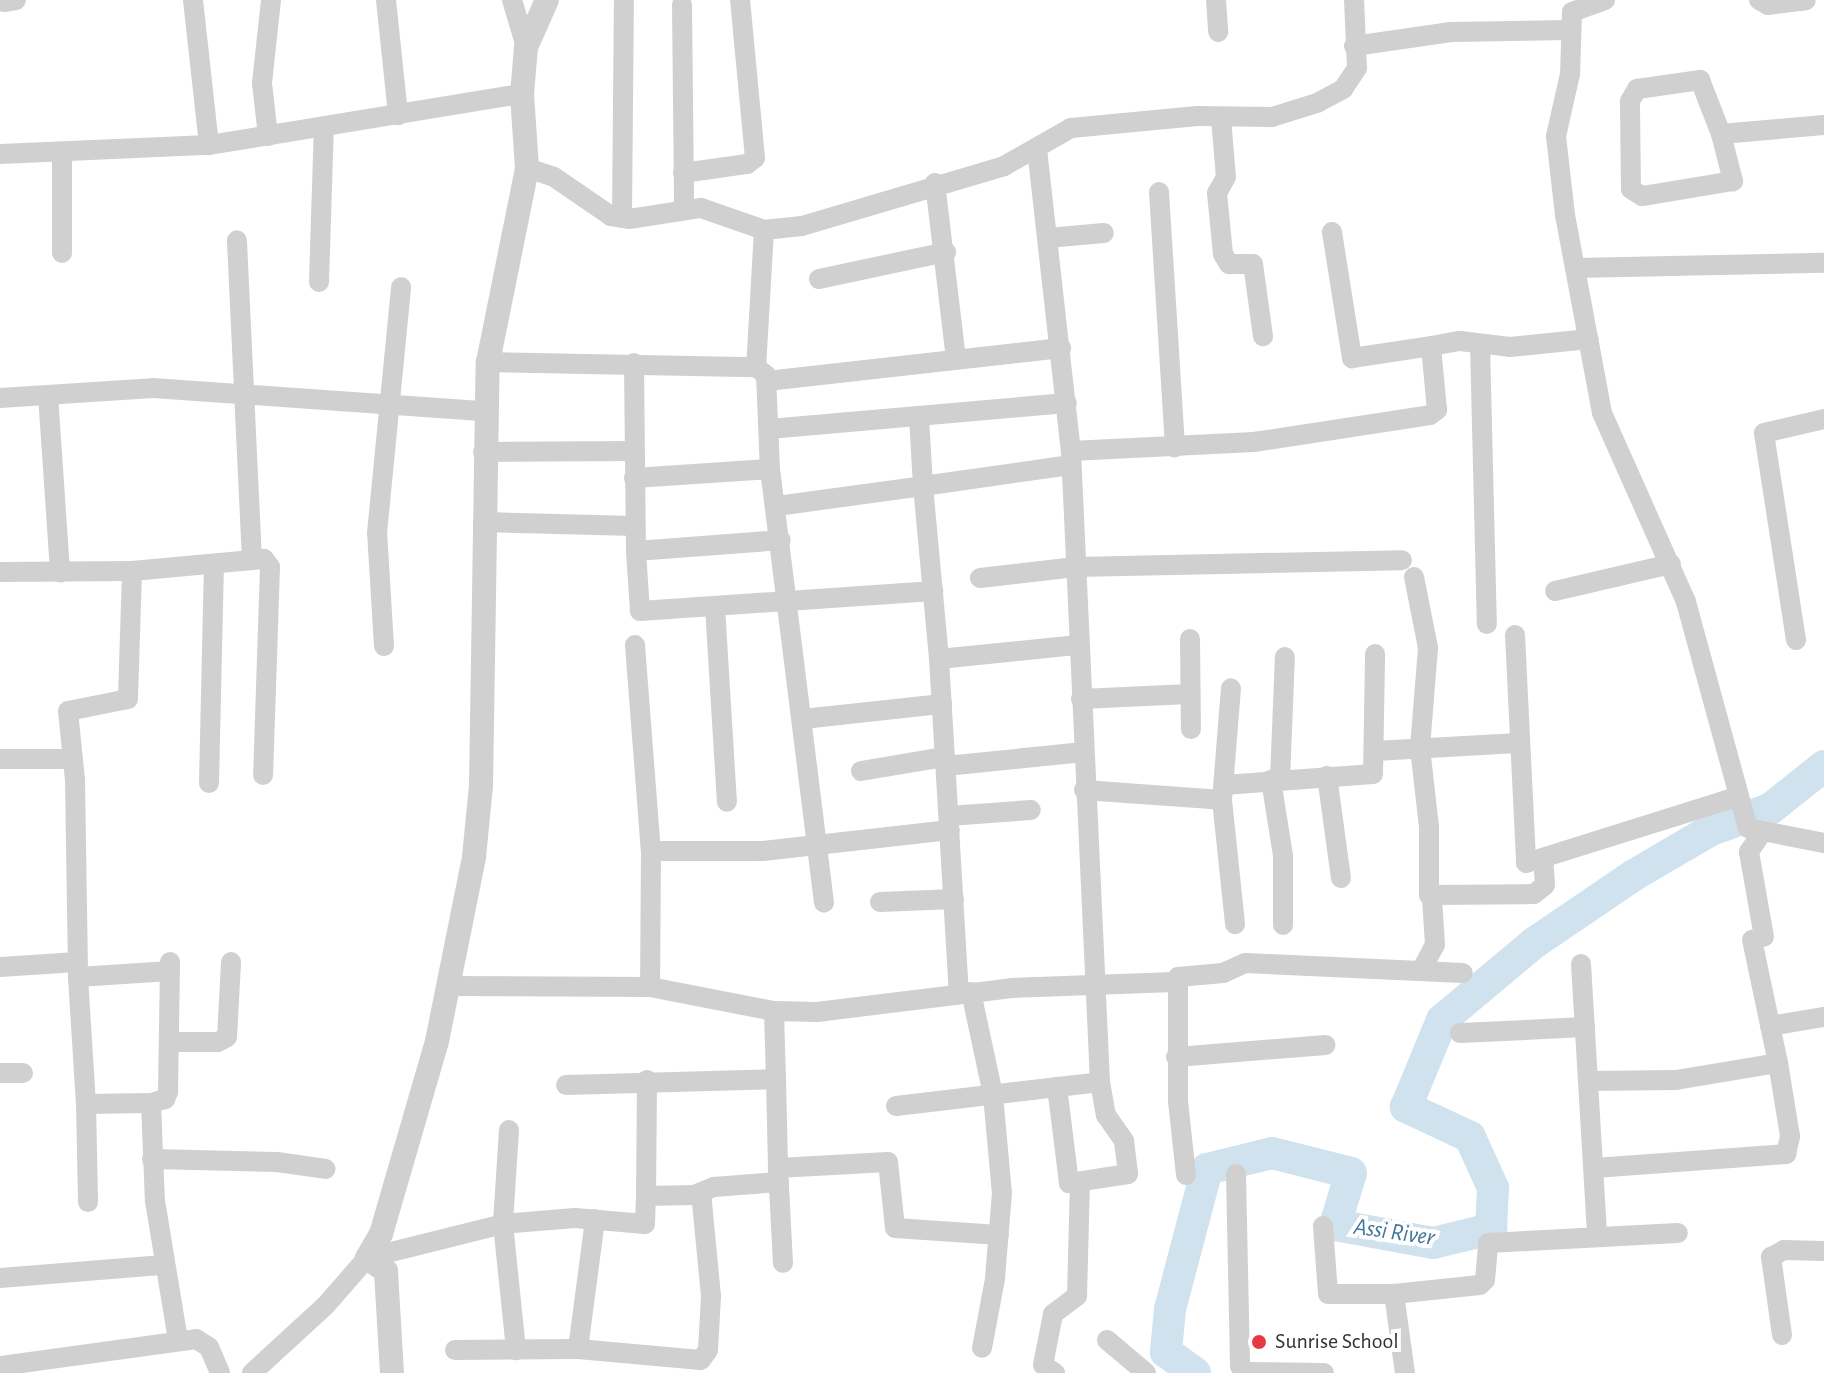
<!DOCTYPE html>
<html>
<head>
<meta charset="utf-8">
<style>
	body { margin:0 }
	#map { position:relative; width:1824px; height:1373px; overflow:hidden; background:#fff; font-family:"Alegreya Sans",sans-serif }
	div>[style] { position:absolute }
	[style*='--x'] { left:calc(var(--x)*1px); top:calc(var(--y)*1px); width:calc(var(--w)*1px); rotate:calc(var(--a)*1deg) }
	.river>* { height:32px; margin:-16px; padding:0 16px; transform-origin:16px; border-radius:16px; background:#cfe2ee }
	.minor>* { height:20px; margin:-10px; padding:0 10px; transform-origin:10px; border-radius:10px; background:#d0d0d0 }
	.tertiary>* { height:24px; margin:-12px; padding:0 12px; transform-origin:12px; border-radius:12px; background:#d0d0d0 }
	.dots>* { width:22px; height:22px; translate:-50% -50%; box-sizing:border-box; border:4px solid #fff; border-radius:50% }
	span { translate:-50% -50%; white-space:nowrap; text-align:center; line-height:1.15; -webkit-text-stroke:8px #fff; paint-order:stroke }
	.poi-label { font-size:22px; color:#333 }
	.left { translate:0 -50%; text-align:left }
	.water-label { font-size:24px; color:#3f7597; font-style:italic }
</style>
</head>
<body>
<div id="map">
	<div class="river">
		<i style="--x:1195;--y:1373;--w:36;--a:-144"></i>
		<i style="--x:1166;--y:1352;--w:43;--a:-84.7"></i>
		<i style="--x:1170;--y:1309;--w:145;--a:-75.2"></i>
		<i style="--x:1207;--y:1169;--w:67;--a:-13.8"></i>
		<i style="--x:1272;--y:1153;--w:81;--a:14.2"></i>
		<i style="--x:1351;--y:1173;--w:54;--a:107.1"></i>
		<i style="--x:1335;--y:1225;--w:100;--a:10.4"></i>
		<i style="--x:1433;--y:1243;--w:60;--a:-13.6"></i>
		<i style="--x:1491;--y:1229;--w:41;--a:-87.2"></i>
		<i style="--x:1493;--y:1188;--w:56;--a:-114.3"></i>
		<i style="--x:1470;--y:1137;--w:71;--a:-154.9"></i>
		<i style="--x:1406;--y:1107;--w:94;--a:-67.5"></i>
		<i style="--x:1442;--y:1020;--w:120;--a:-39.9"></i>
		<i style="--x:1534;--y:943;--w:121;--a:-34.2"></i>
		<i style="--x:1634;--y:875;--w:89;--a:-30.3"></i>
		<i style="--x:1711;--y:830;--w:63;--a:-19.6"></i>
		<i style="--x:1770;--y:809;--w:69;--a:-38.5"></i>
	</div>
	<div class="minor">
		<i style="--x:193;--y:0;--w:146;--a:83.7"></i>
		<i style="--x:386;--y:0;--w:116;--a:84"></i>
		<i style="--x:512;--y:0;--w:49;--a:73.4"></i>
		<i style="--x:1216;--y:0;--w:32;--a:86"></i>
		<i style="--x:1605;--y:0;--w:35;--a:160"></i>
		<i style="--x:1572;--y:12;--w:62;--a:91.8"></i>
		<i style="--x:1570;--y:74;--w:64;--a:102.7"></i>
		<i style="--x:1556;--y:136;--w:80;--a:83.5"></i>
		<i style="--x:1565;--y:215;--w:201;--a:79.4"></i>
		<i style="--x:1602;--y:413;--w:207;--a:66"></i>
		<i style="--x:1686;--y:602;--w:234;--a:74.7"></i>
		<i style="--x:1748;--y:828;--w:77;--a:11.2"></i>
		<i style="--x:1759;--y:0;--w:10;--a:29"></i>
		<i style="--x:1768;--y:5;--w:38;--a:-7"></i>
		<i style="--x:4;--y:2;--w:12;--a:-9"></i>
		<i style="--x:682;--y:5;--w:204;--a:89.4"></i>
		<i style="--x:1354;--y:46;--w:98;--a:-8.2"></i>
		<i style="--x:1451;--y:32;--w:120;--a:-1"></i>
		<i style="--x:1221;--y:118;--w:59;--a:85.2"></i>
		<i style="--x:1226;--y:177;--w:18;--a:119"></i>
		<i style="--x:1217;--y:193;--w:61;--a:84.4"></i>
		<i style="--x:1223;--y:254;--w:12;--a:59"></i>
		<i style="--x:1229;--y:264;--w:24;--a:0"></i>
		<i style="--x:1253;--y:264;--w:73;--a:82.1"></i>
		<i style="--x:1721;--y:134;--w:49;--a:75.7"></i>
		<i style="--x:1733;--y:181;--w:92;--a:170.6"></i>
		<i style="--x:1642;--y:196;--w:13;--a:-148"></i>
		<i style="--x:1631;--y:189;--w:88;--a:-90.7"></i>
		<i style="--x:1630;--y:101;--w:14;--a:-60"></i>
		<i style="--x:1637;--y:89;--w:64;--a:-8.1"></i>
		<i style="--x:1700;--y:80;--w:58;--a:68.7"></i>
		<i style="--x:1721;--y:134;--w:103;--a:-5"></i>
		<i style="--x:268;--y:136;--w:53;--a:-96.5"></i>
		<i style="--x:262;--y:83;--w:83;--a:-83.8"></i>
		<i style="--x:1037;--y:149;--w:304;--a:83.6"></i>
		<i style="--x:1071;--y:451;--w:632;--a:87.37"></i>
		<i style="--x:1100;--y:1082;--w:34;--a:80"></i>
		<i style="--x:1106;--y:1115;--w:32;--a:55"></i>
		<i style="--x:1124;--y:1141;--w:33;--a:83"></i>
		<i style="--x:1128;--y:1174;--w:60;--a:171.3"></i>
		<i style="--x:1069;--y:1183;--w:97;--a:-97.1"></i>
		<i style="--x:62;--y:152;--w:101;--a:90"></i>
		<i style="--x:0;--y:154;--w:209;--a:-2.5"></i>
		<i style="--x:209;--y:145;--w:317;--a:-9.3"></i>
		<i style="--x:527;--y:168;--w:28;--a:18"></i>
		<i style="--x:554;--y:177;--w:69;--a:34.4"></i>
		<i style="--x:611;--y:216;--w:18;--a:9"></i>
		<i style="--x:629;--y:219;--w:73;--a:-8.7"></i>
		<i style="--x:701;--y:208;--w:67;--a:19.2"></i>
		<i style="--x:764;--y:230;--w:38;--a:-6"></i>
		<i style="--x:802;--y:226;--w:211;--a:-16.5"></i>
		<i style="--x:1004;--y:166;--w:77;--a:-29.6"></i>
		<i style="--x:1071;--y:128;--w:127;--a:-5.4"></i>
		<i style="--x:1197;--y:116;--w:75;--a:0.8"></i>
		<i style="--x:1272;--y:117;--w:47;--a:-17.3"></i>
		<i style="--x:1317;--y:103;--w:30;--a:-28"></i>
		<i style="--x:1343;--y:89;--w:25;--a:-56"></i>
		<i style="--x:1357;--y:68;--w:68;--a:-92.5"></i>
		<i style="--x:683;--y:173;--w:65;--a:-8"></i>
		<i style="--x:747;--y:164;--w:10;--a:-37"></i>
		<i style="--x:755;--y:158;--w:159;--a:-95.4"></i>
		<i style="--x:935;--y:183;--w:176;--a:83.2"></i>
		<i style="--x:1159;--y:192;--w:256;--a:86.4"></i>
		<i style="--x:622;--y:218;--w:215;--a:-89.5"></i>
		<i style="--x:764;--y:230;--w:137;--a:93.3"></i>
		<i style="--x:756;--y:367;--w:13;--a:39"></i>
		<i style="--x:766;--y:375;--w:94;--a:87.6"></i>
		<i style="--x:770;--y:469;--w:437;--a:82.9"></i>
		<i style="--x:1332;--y:232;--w:128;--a:81"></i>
		<i style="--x:1352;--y:358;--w:80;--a:-8.6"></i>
		<i style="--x:1048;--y:238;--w:56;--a:-5.1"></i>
		<i style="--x:1576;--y:268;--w:248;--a:-1.2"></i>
		<i style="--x:819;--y:279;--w:130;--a:-12"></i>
		<i style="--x:319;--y:282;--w:155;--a:-88.2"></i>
		<i style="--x:1480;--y:344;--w:280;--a:88.6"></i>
		<i style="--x:488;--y:362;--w:268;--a:1.1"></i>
		<i style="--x:634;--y:363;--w:188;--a:89.4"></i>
		<i style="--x:636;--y:551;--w:145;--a:-4.3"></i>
		<i style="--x:767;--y:381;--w:296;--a:-6.4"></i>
		<i style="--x:48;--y:395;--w:178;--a:86.1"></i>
		<i style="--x:0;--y:398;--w:153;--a:-3.7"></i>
		<i style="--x:153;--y:388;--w:332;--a:4"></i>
		<i style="--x:919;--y:417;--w:69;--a:86.7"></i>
		<i style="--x:923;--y:486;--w:149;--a:-8.1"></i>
		<i style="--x:769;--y:429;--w:299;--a:-5"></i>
		<i style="--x:1071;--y:451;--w:183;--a:-2.8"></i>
		<i style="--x:1254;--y:442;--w:178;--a:-8.7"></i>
		<i style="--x:1430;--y:415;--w:9;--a:-36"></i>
		<i style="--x:1437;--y:410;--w:64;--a:-95.4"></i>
		<i style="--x:1431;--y:346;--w:29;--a:-10"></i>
		<i style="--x:1460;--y:341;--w:50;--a:6.8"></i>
		<i style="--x:1510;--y:347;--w:79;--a:-5.8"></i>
		<i style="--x:483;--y:452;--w:150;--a:-0.4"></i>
		<i style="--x:634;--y:478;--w:136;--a:-3.8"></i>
		<i style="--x:777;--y:506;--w:147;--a:-7.8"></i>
		<i style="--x:923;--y:486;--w:174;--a:84.7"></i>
		<i style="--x:939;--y:659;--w:140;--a:-5.8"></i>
		<i style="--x:483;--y:522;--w:152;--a:1.5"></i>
		<i style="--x:636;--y:551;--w:60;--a:86.2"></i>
		<i style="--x:640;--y:611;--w:294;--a:-3.9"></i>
		<i style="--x:252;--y:560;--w:12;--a:-5"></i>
		<i style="--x:264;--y:559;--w:10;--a:53"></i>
		<i style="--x:270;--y:567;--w:208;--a:91.9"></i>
		<i style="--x:132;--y:571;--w:121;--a:-5.2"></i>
		<i style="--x:252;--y:560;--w:320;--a:-92.7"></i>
		<i style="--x:0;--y:572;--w:132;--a:-0.4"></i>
		<i style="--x:132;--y:571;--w:128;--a:91.8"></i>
		<i style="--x:128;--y:699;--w:61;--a:168.7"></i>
		<i style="--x:68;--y:711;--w:69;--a:84.2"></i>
		<i style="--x:75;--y:780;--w:197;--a:89.1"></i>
		<i style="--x:78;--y:977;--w:127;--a:86.4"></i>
		<i style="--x:86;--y:1104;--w:65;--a:-0.9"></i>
		<i style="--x:151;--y:1103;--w:98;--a:87.7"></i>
		<i style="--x:155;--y:1201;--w:141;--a:80.6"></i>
		<i style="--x:1414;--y:577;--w:72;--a:78.8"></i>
		<i style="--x:1428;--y:648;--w:100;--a:94.6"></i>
		<i style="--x:1420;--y:748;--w:80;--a:83.5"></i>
		<i style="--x:1429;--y:827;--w:68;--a:90"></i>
		<i style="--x:1429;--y:895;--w:105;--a:-0.5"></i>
		<i style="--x:1534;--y:894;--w:14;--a:-39"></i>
		<i style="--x:1545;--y:885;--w:26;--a:-94"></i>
		<i style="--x:980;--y:578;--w:96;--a:-6.6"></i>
		<i style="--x:1075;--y:567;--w:327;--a:-1.2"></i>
		<i style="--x:1555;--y:591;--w:119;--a:-13.1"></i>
		<i style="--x:715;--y:607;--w:195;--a:86.5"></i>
		<i style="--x:1515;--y:635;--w:228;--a:87.2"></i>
		<i style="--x:1526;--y:863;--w:221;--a:-17.4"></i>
		<i style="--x:1190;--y:639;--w:90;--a:89.4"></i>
		<i style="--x:1796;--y:640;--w:209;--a:-98.8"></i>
		<i style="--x:1764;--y:433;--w:62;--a:-13.1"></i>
		<i style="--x:635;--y:645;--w:207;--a:85.6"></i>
		<i style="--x:651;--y:851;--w:136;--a:90.4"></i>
		<i style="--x:384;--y:646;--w:113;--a:-93.5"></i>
		<i style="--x:377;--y:533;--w:247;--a:-84.4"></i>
		<i style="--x:939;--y:659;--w:336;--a:86.6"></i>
		<i style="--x:1081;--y:699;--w:108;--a:-2.7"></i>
		<i style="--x:803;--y:719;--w:140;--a:-6.2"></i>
		<i style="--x:1375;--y:751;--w:143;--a:-3.2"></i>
		<i style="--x:0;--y:759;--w:73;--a:0"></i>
		<i style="--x:946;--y:766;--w:138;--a:-5.8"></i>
		<i style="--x:861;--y:771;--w:85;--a:-9.5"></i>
		<i style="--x:1327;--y:776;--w:103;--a:82.2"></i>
		<i style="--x:1280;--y:779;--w:122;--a:-87.7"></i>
		<i style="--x:1271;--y:780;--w:77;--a:81"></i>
		<i style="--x:1283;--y:856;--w:69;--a:90"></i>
		<i style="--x:209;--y:783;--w:219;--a:-88.7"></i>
		<i style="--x:1224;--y:785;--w:149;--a:-4.2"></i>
		<i style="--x:1373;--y:774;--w:120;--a:-89"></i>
		<i style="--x:1084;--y:790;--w:138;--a:4.1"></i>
		<i style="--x:1222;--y:800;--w:112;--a:-85.4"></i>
		<i style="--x:1222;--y:800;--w:125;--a:84"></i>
		<i style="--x:949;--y:816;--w:82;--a:-4.2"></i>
		<i style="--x:1761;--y:834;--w:22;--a:124"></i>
		<i style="--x:1749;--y:852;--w:86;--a:80"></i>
		<i style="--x:651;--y:851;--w:112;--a:0"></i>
		<i style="--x:763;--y:851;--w:188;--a:-6.4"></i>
		<i style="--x:880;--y:902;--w:74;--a:-2.3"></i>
		<i style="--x:1581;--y:964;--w:271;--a:86.6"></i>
		<i style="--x:0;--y:967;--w:77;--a:-3.7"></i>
		<i style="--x:1422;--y:969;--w:27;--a:-62"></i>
		<i style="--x:1435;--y:945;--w:48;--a:-93.6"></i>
		<i style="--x:78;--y:977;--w:92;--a:-3.7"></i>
		<i style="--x:450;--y:986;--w:200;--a:0.3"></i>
		<i style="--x:650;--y:987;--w:126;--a:11"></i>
		<i style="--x:774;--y:1011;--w:43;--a:1.3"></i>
		<i style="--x:817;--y:1012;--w:196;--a:-7"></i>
		<i style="--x:1012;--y:988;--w:163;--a:-2.1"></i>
		<i style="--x:971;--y:992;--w:105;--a:77.9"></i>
		<i style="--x:993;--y:1095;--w:98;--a:84.8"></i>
		<i style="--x:1002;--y:1193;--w:86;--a:94.7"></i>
		<i style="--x:995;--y:1279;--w:70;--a:100.7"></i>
		<i style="--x:1770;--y:1026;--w:55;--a:-9.5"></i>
		<i style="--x:1460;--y:1033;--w:125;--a:-2.7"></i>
		<i style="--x:169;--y:1042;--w:49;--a:0"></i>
		<i style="--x:218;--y:1042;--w:10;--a:-29"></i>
		<i style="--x:227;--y:1037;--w:75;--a:-86.9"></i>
		<i style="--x:1176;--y:1057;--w:150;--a:-4.6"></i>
		<i style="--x:0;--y:1073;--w:23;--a:0"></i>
		<i style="--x:776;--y:1079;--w:89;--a:88.7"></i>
		<i style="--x:778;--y:1168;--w:110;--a:-3.1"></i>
		<i style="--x:888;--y:1162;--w:66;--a:83.9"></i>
		<i style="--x:895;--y:1228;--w:104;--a:3.9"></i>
		<i style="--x:1589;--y:1081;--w:87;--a:-0.7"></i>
		<i style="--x:1676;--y:1080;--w:103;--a:-9.5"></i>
		<i style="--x:1778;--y:1063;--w:126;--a:-101.9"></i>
		<i style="--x:566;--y:1085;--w:210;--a:-1.6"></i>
		<i style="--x:776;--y:1079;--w:68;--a:-91.7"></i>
		<i style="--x:151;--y:1103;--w:15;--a:-16"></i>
		<i style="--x:165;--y:1099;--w:8;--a:-67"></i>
		<i style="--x:168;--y:1092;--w:130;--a:-89.1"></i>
		<i style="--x:86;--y:1104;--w:98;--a:88.8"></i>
		<i style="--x:896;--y:1106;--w:205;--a:-6.7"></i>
		<i style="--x:509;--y:1130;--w:94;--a:93.7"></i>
		<i style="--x:503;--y:1224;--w:127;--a:84.1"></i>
		<i style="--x:152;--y:1159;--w:125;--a:1.4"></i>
		<i style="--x:277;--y:1162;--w:49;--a:8.1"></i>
		<i style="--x:778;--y:1168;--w:95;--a:87"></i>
		<i style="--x:1595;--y:1168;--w:192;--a:-4.2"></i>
		<i style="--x:1786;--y:1154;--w:18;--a:-77"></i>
		<i style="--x:1790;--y:1136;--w:74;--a:-99.3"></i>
		<i style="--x:1236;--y:1174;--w:192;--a:88.8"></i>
		<i style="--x:1240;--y:1366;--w:8;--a:45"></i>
		<i style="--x:1246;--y:1372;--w:78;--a:0.7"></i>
		<i style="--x:1186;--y:1175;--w:74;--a:-96.2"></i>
		<i style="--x:1178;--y:1101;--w:124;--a:-90"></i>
		<i style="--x:1178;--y:977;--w:45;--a:-5.1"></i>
		<i style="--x:1223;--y:973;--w:24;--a:-24"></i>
		<i style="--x:1245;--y:963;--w:218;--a:2.6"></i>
		<i style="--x:646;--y:1196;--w:116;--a:-89.5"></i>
		<i style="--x:1323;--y:1226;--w:68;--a:85.8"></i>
		<i style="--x:1328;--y:1294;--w:66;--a:0"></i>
		<i style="--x:0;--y:1278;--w:164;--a:-4.6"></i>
		<i style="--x:1782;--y:1335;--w:79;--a:-98"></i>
		<i style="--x:1771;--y:1257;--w:15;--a:-28"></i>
		<i style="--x:1784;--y:1250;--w:40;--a:1.4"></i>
		<i style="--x:1107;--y:1340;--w:51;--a:40.2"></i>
		<i style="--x:578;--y:1349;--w:131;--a:-82.5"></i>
		<i style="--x:455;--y:1350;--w:123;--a:-0.5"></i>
		<i style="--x:578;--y:1349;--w:123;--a:5.1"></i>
		<i style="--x:701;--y:1360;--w:12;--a:-55"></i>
		<i style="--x:708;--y:1350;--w:54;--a:-86.8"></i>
		<i style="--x:711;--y:1296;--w:103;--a:-95.5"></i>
		<i style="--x:0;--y:1366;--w:198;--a:-7.8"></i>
		<i style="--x:196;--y:1339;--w:15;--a:32"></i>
		<i style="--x:209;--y:1347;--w:28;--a:67"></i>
		<i style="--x:252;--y:1373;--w:100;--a:-42.6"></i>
		<i style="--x:326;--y:1305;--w:62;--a:-48.9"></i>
		<i style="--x:367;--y:1258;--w:140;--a:-14"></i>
		<i style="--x:503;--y:1224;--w:72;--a:-4.8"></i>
		<i style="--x:575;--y:1218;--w:70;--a:4.9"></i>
		<i style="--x:645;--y:1224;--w:28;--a:-88"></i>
		<i style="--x:646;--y:1196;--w:48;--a:-1.2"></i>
		<i style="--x:694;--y:1195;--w:22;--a:-22"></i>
		<i style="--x:714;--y:1187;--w:65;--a:-4.4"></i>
		<i style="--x:1055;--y:1373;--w:14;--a:-146"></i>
		<i style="--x:1043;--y:1365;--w:52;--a:-78.9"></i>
		<i style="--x:1053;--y:1314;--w:30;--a:-37"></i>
		<i style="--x:1077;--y:1296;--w:112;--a:-88.5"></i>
		<i style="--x:1405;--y:1373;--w:80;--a:-97.9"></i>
		<i style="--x:1394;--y:1294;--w:86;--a:-6"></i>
		<i style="--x:1480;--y:1285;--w:7;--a:-45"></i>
		<i style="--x:1485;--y:1280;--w:37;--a:-85"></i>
		<i style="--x:1488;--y:1243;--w:190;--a:-3"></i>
	</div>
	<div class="tertiary">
		<i style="--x:392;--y:1373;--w:102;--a:-93.4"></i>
		<i style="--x:386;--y:1271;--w:23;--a:-146"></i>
		<i style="--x:367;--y:1258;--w:28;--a:-60"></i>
		<i style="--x:381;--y:1234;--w:201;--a:-73.8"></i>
		<i style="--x:437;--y:1041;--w:188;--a:-78.6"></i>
		<i style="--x:474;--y:857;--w:71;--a:-84.4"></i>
		<i style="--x:481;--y:786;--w:424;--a:-89.1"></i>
		<i style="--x:488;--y:362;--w:198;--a:-78.6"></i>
		<i style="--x:527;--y:168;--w:74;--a:-93.9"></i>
		<i style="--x:522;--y:94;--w:47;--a:-85.1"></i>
		<i style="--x:526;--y:47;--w:51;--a:-65.9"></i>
	</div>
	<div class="dots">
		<i style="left:1259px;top:1342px;background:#e63946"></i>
	</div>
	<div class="poi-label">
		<span class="left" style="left:1275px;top:1342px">Sunrise School</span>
	</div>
	<div class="water-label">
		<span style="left:1394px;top:1233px;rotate:8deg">Assi River</span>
	</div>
</div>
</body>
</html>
